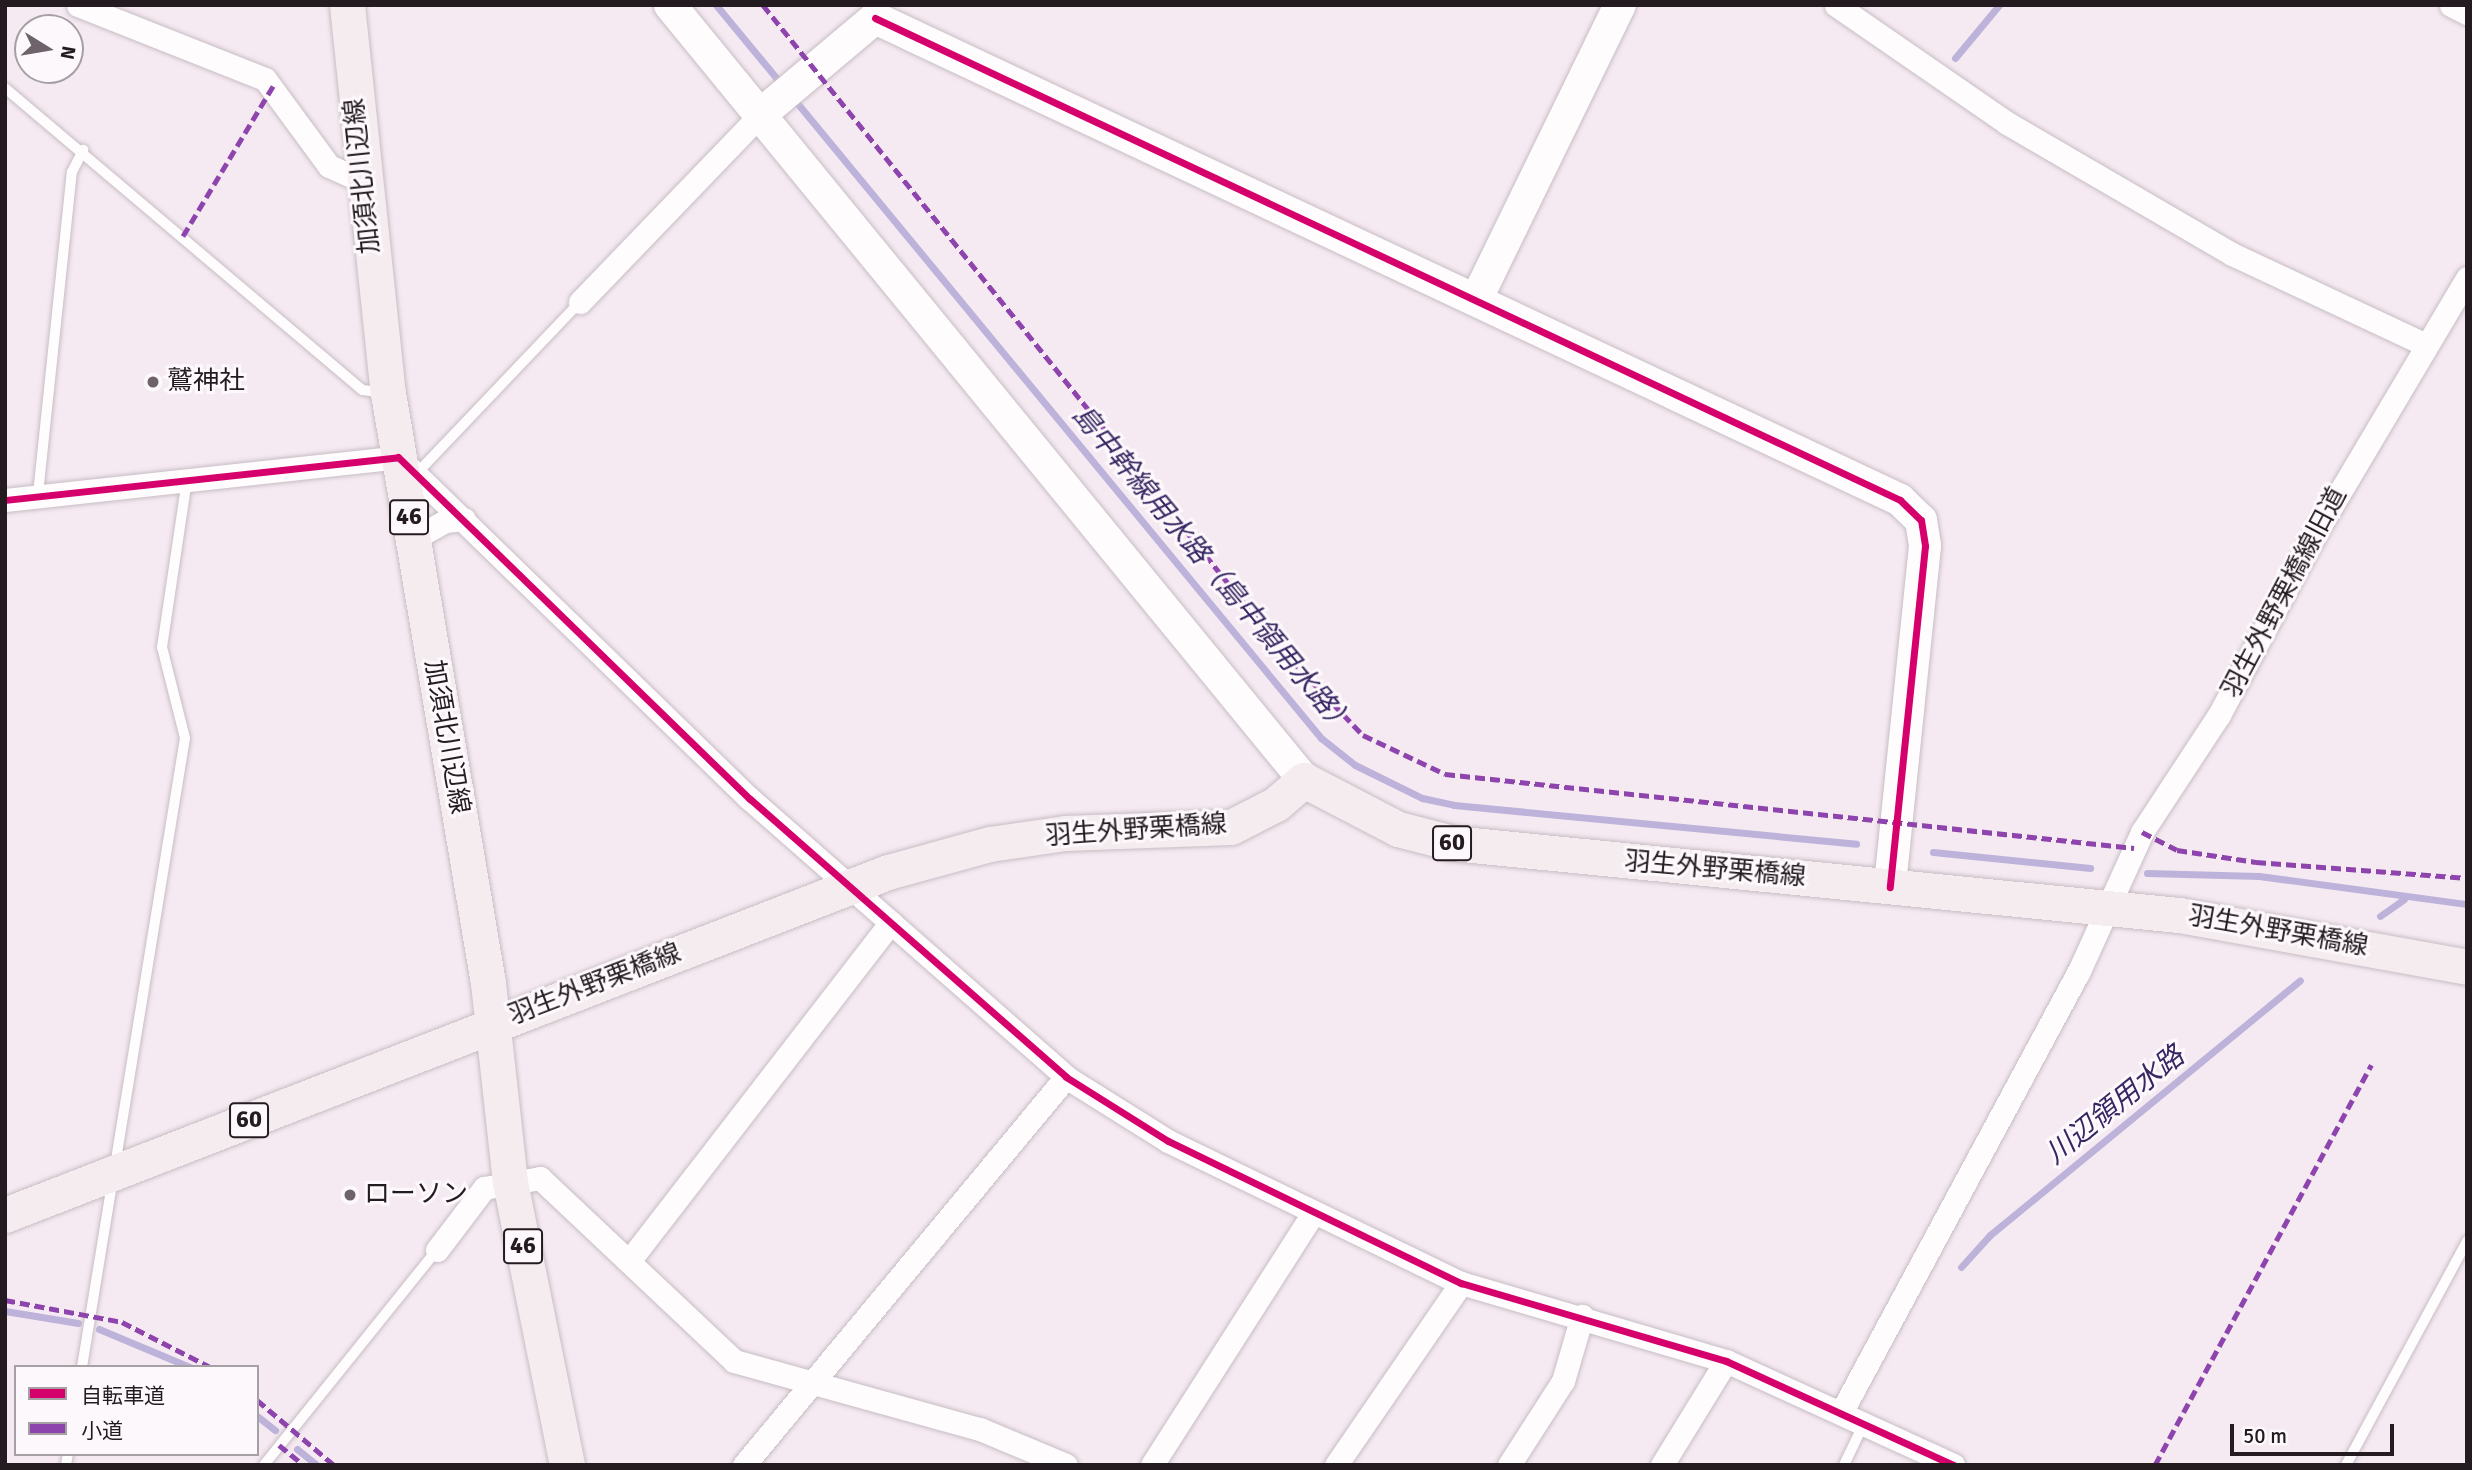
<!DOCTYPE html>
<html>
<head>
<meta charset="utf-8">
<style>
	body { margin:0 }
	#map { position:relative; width:2472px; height:1470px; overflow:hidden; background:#f6eaf2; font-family:Signika,"Noto Sans JP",sans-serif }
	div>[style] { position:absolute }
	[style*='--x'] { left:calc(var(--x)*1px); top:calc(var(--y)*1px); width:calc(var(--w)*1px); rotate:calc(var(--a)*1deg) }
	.stream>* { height:7px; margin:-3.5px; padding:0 3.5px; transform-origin:3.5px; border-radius:3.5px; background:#bdb3da }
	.roads { filter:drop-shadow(0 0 2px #c7bdc4) drop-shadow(0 0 2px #c7bdc4) }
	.lane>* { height:10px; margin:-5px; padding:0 5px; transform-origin:5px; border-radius:5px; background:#fefcfd }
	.street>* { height:23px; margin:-11.5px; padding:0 11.5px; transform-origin:11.5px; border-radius:11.5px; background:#fefcfd }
	.secondary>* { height:32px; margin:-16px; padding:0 16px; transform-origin:16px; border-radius:16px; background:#fefcfd }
	.primary>* { height:35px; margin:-17.5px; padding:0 17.5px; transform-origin:17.5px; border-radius:17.5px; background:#f5ecef }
	.quiet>* { height:5px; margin-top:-2.5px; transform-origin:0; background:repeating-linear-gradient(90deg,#8e44ad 0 10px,transparent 0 15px) }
	.cycleway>* { height:7px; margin:-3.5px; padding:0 3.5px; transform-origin:3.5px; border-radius:3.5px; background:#d6006c }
	.dots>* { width:19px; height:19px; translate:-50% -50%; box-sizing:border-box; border:4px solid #fdf8fb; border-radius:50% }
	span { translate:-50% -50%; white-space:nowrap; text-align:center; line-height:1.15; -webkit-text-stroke:6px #fdf8fb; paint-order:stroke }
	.shield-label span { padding:2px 5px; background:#fdf8fb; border:2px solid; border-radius:5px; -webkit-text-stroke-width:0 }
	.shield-label { font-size:24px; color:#241b21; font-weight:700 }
	.street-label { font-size:26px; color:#241b21 }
	.poi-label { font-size:26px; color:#241b21 }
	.left { translate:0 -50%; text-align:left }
	.water-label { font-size:28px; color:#362663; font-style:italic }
	.frame { position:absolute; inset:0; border:7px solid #241b21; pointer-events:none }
	.legend { position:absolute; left:14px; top:1365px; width:245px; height:91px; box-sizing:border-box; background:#fdf8fb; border:2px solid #a6a0a4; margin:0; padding:9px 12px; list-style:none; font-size:21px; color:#241b21 }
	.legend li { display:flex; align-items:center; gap:14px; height:35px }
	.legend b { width:35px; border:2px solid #a6a0a4 }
	.north { position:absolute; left:14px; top:14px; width:70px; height:70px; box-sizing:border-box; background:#fdf8fb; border:2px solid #a6a0a4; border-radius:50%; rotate:101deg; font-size:19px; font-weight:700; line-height:28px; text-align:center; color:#241b21 }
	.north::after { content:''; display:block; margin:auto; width:24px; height:32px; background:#6e636a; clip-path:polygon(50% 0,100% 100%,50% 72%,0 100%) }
	.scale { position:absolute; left:2230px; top:1424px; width:164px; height:32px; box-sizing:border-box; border:4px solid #241b21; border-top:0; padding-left:9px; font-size:21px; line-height:24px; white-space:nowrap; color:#241b21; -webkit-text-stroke:5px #fdf8fb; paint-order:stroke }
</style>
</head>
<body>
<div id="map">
	<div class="stream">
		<i style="--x:716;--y:5;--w:105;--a:50.4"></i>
		<i style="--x:1955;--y:58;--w:69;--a:-50.3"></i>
		<i style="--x:793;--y:98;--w:830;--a:50.48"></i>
		<i style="--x:1321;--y:738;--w:43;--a:38.5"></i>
		<i style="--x:1355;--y:765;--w:75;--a:26.2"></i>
		<i style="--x:1422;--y:798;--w:33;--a:12"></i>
		<i style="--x:1454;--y:805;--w:404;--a:5.5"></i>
		<i style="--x:1933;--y:852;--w:158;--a:5.8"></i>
		<i style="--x:2147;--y:873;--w:112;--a:1.5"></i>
		<i style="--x:2259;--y:876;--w:210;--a:7.7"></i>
		<i style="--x:2380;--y:916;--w:29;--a:-35"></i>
		<i style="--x:1961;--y:1267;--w:43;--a:-47.8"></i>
		<i style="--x:1990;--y:1235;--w:401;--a:-39.4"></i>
		<i style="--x:5;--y:1311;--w:74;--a:9.3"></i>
		<i style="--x:99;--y:1329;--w:99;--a:22.7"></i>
		<i style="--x:257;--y:1416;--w:23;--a:38"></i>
		<i style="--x:297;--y:1449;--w:26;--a:39"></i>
	</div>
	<div class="roads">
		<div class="lane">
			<i style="--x:5;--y:88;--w:468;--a:40.2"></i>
			<i style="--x:363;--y:390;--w:21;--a:8"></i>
			<i style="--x:419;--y:471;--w:233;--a:-46.4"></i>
			<i style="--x:38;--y:494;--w:324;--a:-84"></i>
			<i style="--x:72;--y:172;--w:25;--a:-63"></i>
			<i style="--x:82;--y:1367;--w:637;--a:-80.7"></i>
			<i style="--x:185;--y:738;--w:94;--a:-104.2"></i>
			<i style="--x:162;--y:647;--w:169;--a:-81.5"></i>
			<i style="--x:66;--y:1465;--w:11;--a:-80"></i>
			<i style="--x:264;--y:1465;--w:276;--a:-51.2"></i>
			<i style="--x:1844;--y:1465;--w:47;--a:-64.5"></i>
			<i style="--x:2346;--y:1465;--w:255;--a:-61.6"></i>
		</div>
		<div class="street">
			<i style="--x:78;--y:5;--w:201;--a:21.6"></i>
			<i style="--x:265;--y:79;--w:108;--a:53.7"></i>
			<i style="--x:329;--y:166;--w:36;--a:24"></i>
			<i style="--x:1836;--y:5;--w:208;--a:34.6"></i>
			<i style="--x:2007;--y:123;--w:260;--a:30.2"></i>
			<i style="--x:2232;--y:254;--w:212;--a:25.1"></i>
			<i style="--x:2451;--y:5;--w:18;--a:27"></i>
			<i style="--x:580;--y:302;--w:260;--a:-46.1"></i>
			<i style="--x:5;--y:500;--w:395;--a:-6.2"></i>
			<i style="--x:398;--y:457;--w:491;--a:44.2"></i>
			<i style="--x:750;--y:799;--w:421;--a:41.3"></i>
			<i style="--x:1066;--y:1077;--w:120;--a:32.1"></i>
			<i style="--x:1168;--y:1141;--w:326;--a:25.9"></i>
			<i style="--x:1461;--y:1283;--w:276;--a:16.4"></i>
			<i style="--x:1726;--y:1361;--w:250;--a:24.6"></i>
			<i style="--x:413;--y:539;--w:37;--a:-29"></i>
			<i style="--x:445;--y:521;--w:19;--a:-6"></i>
			<i style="--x:437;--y:1250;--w:78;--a:-52.8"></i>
			<i style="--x:484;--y:1188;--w:57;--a:-10.1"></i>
			<i style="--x:540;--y:1178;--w:267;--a:43.3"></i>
			<i style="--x:734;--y:1361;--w:255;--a:15.5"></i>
			<i style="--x:980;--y:1429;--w:93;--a:22.7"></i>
			<i style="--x:629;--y:1261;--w:428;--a:-52.3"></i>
			<i style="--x:1842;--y:1411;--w:500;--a:-61.7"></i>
			<i style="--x:2079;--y:971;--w:153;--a:-65.6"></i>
			<i style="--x:2142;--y:832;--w:140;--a:-56.7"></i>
			<i style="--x:2219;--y:715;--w:211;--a:-62"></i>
			<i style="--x:2318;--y:529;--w:292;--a:-59.3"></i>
			<i style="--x:744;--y:1465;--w:504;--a:-50.31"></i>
			<i style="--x:1152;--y:1465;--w:297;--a:-57.4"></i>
			<i style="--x:1336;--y:1465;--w:221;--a:-55.5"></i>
			<i style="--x:1509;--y:1465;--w:100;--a:-57.3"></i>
			<i style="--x:1563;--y:1381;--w:68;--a:-73.7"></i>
			<i style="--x:1662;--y:1465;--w:122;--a:-58.4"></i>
		</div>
		<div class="secondary">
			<i style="--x:670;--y:5;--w:1001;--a:50.71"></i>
			<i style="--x:760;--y:115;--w:150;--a:-40.1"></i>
			<i style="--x:875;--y:18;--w:1133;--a:25.18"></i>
			<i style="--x:1900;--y:500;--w:29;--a:44"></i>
			<i style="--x:1921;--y:520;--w:26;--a:81"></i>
			<i style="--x:1925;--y:546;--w:343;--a:95.9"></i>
			<i style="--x:1477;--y:298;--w:326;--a:-64"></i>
		</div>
		<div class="primary">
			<i style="--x:347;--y:5;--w:390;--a:84"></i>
			<i style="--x:388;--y:393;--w:598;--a:80.38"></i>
			<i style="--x:488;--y:983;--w:200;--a:83.7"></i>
			<i style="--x:510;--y:1182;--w:289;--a:78.6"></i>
			<i style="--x:5;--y:1215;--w:947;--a:-21.23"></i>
			<i style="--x:888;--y:872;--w:106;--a:-15.4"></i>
			<i style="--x:990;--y:844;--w:76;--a:-8.3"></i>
			<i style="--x:1065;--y:833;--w:166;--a:-2.1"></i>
			<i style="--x:1231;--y:827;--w:51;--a:-27.1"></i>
			<i style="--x:1276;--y:804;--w:37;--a:-41"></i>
			<i style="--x:1304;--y:780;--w:106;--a:27.5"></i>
			<i style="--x:1398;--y:829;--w:56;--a:14.5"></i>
			<i style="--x:1452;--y:843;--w:731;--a:5.66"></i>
			<i style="--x:2179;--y:915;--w:293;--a:10.2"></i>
		</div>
	</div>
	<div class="quiet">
		<i style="--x:763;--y:5;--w:826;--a:51.19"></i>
		<i style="--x:1281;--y:649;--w:119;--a:46.4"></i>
		<i style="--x:1363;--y:735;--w:91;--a:25.4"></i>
		<i style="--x:1445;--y:774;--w:693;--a:6.13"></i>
		<i style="--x:183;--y:236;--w:175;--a:-59"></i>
		<i style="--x:2142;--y:832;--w:39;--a:27"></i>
		<i style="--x:2177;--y:850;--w:80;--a:8.6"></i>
		<i style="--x:2256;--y:862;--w:212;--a:4.3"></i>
		<i style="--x:5;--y:1300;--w:119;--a:10.6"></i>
		<i style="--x:122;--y:1322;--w:99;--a:27.1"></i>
		<i style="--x:257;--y:1400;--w:101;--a:40.2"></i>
		<i style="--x:279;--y:1445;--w:32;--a:39"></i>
		<i style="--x:2155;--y:1465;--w:455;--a:-61.6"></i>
	</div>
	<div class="cycleway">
		<i style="--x:875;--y:18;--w:1133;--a:25.18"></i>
		<i style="--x:1900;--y:500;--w:29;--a:44"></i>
		<i style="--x:1921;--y:520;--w:26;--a:81"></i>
		<i style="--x:1925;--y:546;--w:343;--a:95.9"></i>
		<i style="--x:5;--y:500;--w:395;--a:-6.2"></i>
		<i style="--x:398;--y:457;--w:491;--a:44.2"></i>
		<i style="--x:750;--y:799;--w:421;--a:41.3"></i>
		<i style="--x:1066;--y:1077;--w:120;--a:32.1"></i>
		<i style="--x:1168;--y:1141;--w:326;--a:25.9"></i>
		<i style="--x:1461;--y:1283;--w:276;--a:16.4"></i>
		<i style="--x:1726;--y:1361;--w:250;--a:24.6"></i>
	</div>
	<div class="dots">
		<i style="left:153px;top:382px;background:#6e636a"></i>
		<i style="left:350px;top:1195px;background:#6e636a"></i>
	</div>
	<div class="shield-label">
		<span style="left:409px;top:517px">46</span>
		<span style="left:1452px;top:843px">60</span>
		<span style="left:249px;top:1120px">60</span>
		<span style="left:523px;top:1246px">46</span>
	</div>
	<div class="street-label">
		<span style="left:363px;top:176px;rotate:-96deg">加須北川辺線</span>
		<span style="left:2285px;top:593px;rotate:-62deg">羽生外野栗橋線旧道</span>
		<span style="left:446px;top:737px;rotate:80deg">加須北川辺線</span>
		<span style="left:1136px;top:831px;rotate:-4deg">羽生外野栗橋線</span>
		<span style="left:1715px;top:870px;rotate:5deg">羽生外野栗橋線</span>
		<span style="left:2278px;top:932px;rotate:10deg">羽生外野栗橋線</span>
		<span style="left:595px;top:985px;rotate:-21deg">羽生外野栗橋線</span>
	</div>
	<div class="poi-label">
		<span class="left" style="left:167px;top:382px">鷲神社</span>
		<span class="left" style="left:364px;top:1195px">ローソン</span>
	</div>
	<div class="water-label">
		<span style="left:1213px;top:570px;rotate:50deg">島中幹線用水路（島中領用水路）</span>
		<span style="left:2115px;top:1105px;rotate:-39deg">川辺領用水路</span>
	</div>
	<div class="frame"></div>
	<ul class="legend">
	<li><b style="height:9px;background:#d6006c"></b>自転車道</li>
	<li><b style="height:9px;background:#8e44ad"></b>小道</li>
	</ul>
	<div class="north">N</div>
	<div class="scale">50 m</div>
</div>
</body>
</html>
